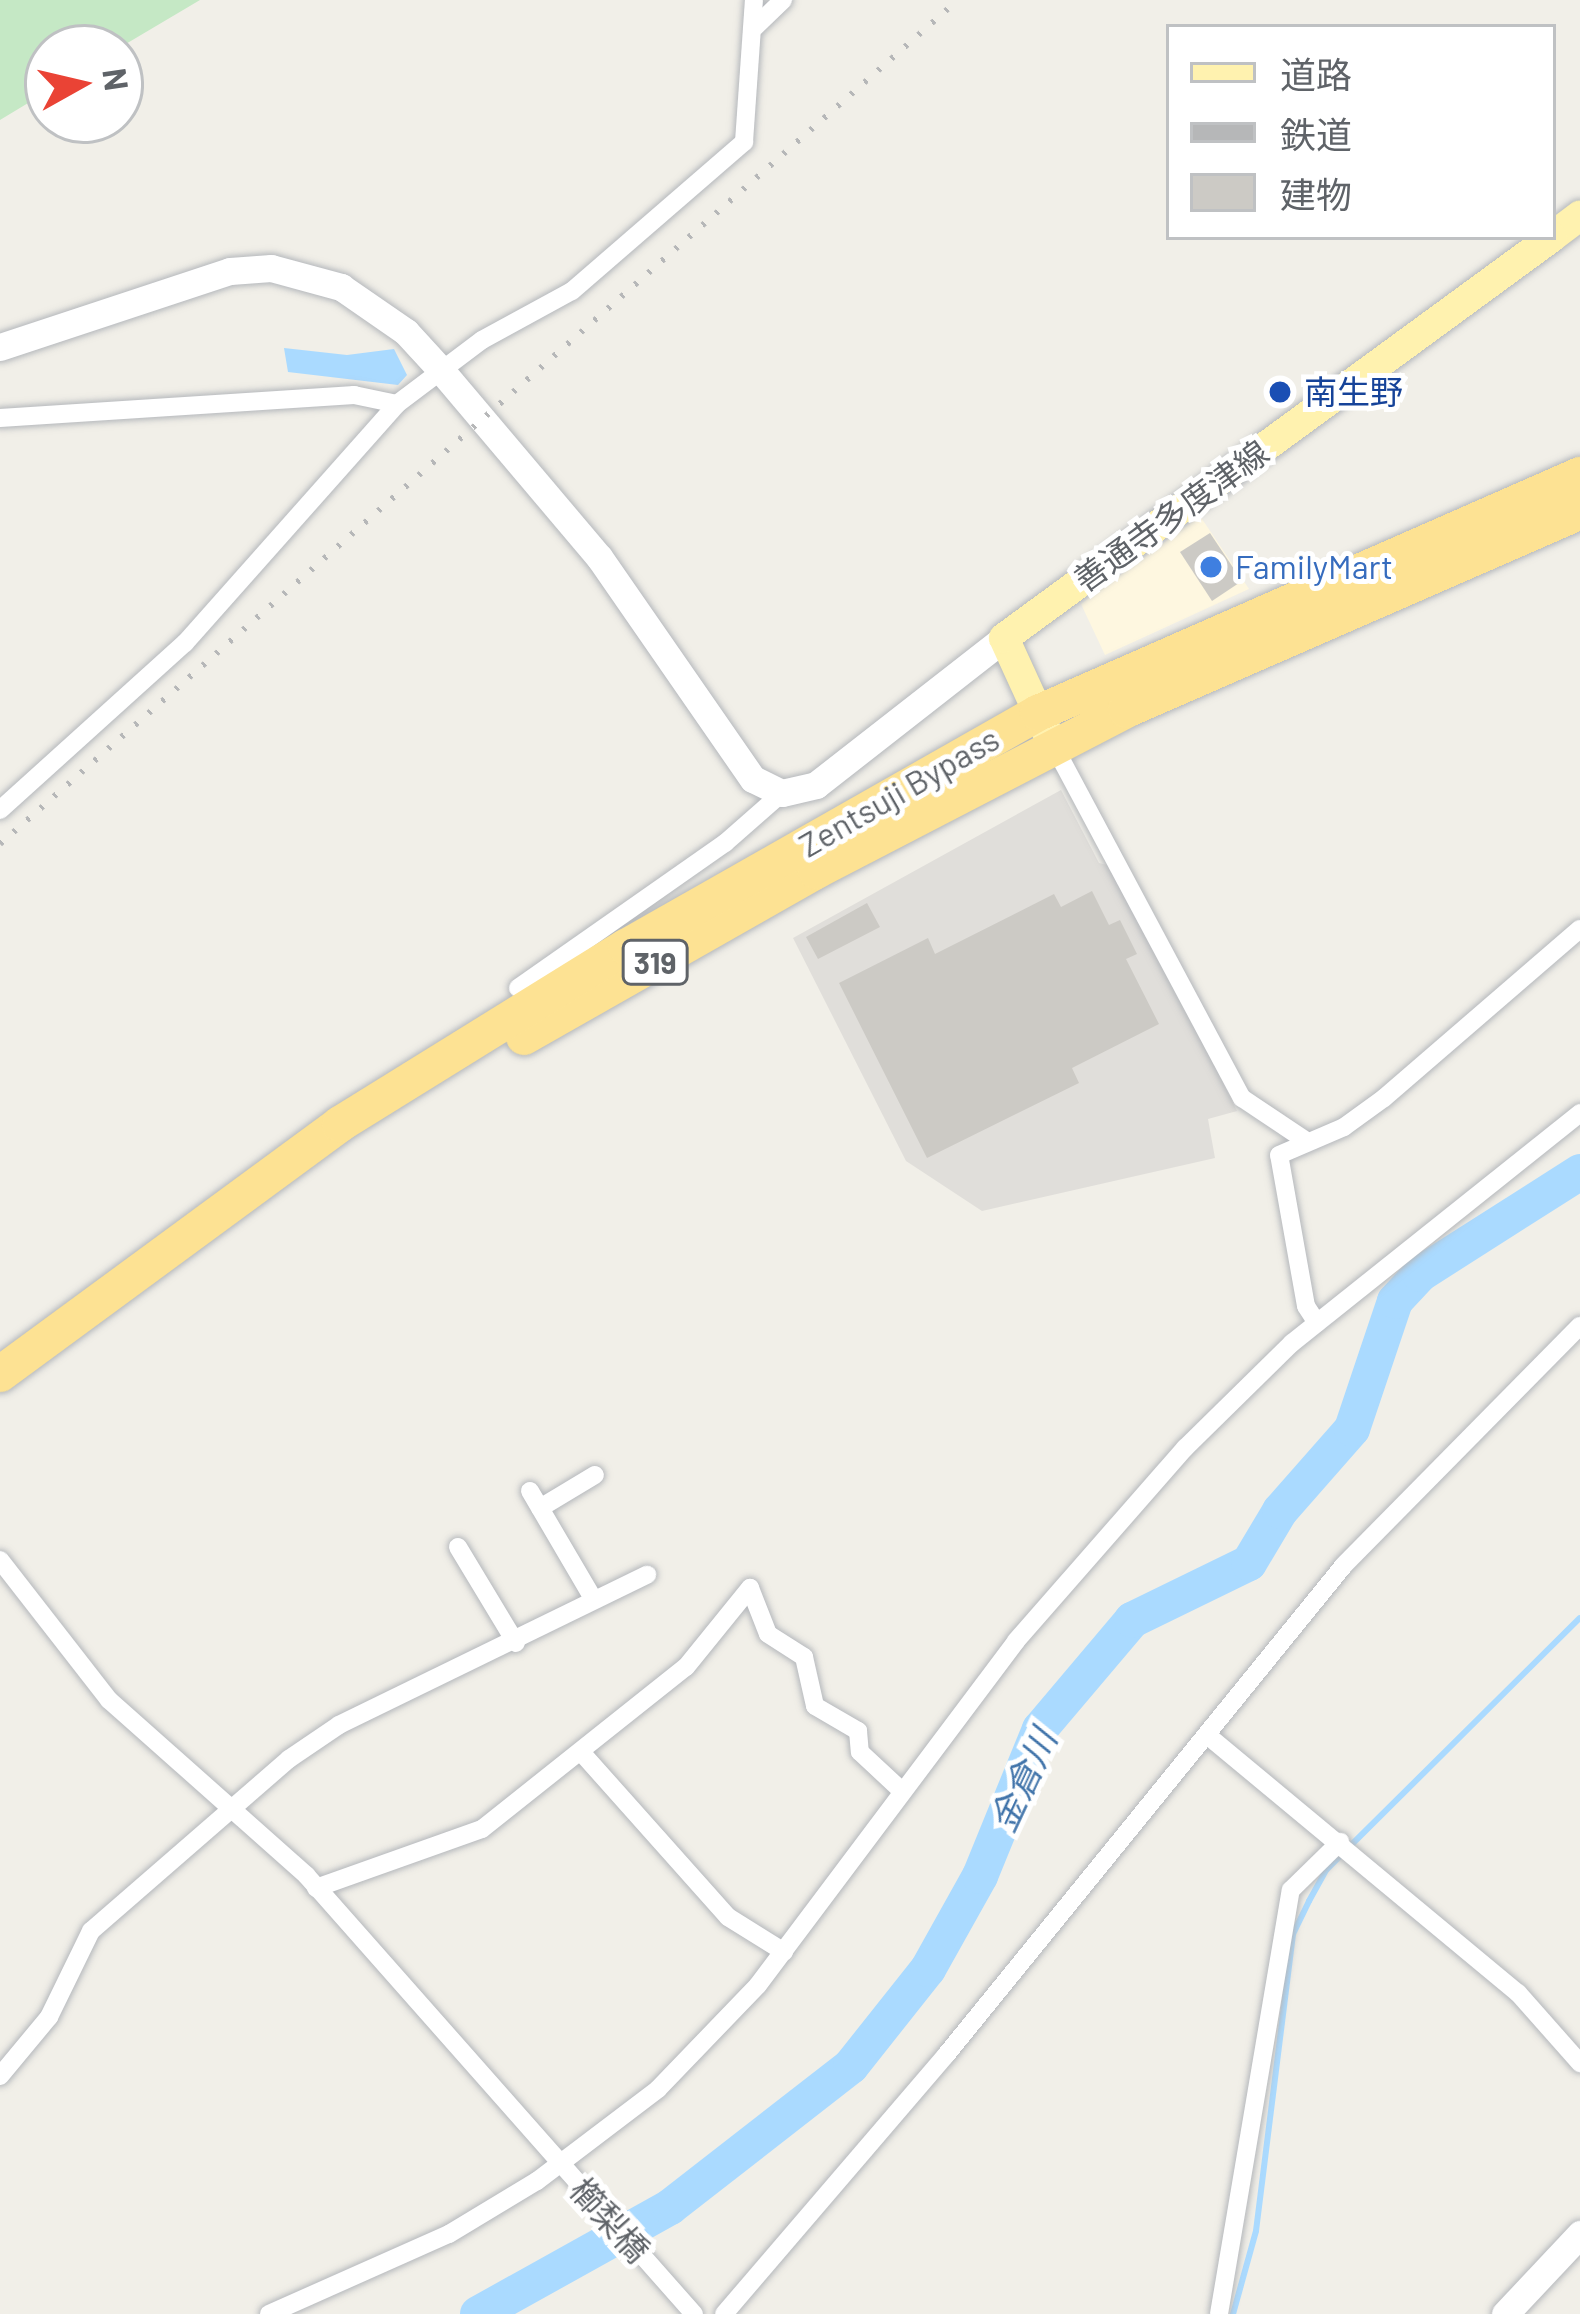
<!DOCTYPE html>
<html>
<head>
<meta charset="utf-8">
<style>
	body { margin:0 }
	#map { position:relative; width:1580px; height:2314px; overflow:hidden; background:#f1efe8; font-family:Barlow,"Noto Sans JP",sans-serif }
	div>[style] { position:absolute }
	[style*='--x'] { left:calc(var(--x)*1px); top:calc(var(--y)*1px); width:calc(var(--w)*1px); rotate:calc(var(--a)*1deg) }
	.commercial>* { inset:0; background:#fef7e0 }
	.industrial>* { inset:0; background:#e0deda }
	.green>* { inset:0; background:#c5e8c5 }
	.water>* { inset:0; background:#aadaff }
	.stream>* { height:6px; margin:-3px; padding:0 3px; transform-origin:3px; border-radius:3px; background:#aadaff }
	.river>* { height:36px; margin:-18px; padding:0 18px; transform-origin:18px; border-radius:18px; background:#aadaff }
	.building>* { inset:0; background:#cccac5 }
	.roads { filter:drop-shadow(0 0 3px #b5b8bc) drop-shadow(0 0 3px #b5b8bc) }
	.street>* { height:18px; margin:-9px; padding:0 9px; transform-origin:9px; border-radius:9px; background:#fff }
	.secondary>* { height:27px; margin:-13.5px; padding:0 13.5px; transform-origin:13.5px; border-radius:13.5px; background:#fff }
	.primary>* { height:30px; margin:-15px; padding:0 15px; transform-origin:15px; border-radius:15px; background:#fff2af }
	.highway>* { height:36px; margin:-18px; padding:0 18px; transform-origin:18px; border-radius:18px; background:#fde293 }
	.rail>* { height:6px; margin-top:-3px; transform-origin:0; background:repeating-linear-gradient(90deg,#b6b7b8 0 3px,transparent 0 18px) }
	.dots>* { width:33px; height:33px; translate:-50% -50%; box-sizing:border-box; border:6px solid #fff; border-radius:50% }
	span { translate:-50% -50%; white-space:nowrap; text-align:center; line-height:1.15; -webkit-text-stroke:10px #fff; paint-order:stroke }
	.shield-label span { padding:3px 9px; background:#fff; border:3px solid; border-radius:9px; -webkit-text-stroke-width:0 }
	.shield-label { font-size:30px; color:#5f6368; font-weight:700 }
	.transit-label { font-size:33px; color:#164399 }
	.left { translate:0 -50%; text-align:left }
	.street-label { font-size:33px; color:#5f6368 }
	.shop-label { font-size:33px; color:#366cbe }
	.water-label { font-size:36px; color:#4174aa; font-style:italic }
	.legend { position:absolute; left:1166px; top:24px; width:390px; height:216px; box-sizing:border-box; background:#fff; border:3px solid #bfc1c3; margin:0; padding:15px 21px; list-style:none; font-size:36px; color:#5f6368 }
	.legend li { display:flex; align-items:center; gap:24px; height:60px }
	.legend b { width:60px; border:3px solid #bfc1c3 }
	.north { position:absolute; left:24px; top:24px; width:120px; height:120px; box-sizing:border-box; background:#fff; border:3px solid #bfc1c3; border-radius:50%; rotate:82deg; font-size:33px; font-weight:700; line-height:48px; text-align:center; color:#5f6368 }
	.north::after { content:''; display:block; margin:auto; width:42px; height:54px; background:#ea4335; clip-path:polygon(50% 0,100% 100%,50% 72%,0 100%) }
</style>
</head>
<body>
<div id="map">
	<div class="commercial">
		<i style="clip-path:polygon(1200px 516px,1249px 589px,1105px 655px,1081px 604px)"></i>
	</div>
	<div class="industrial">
		<i style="clip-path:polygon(1061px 790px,1099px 863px,1115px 867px,1237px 1111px,1208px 1119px,1215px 1158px,982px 1211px,906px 1161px,793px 938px)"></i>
	</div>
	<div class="green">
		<i style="clip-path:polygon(0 0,200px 0,119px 48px,48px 48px,48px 91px,0 120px)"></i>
	</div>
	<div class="water">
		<i style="clip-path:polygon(284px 348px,347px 355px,394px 349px,407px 375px,398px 385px,288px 372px)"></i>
	</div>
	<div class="stream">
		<i style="--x:1233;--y:2314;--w:86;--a:-74.5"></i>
		<i style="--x:1256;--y:2231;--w:299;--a:-82.9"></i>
		<i style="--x:1293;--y:1934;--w:37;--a:-64"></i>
		<i style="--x:1309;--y:1901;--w:37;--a:-61"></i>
		<i style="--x:1327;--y:1869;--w:356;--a:-44.8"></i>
	</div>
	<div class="river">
		<i style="--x:478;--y:2314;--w:220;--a:-29.1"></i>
		<i style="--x:670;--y:2207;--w:229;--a:-37.9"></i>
		<i style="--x:851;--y:2066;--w:124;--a:-51.6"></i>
		<i style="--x:928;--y:1969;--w:107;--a:-60.8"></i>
		<i style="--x:980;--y:1876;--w:159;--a:-67.8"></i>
		<i style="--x:1040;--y:1729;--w:143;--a:-49.8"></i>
		<i style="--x:1132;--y:1620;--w:130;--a:-26"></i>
		<i style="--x:1249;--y:1563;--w:61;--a:-59.2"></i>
		<i style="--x:1280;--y:1511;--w:109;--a:-48.7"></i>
		<i style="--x:1352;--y:1429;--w:135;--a:-71.4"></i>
		<i style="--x:1395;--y:1301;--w:37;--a:-47"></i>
		<i style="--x:1420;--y:1274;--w:190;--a:-32.5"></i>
	</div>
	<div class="building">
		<i style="clip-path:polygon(1210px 533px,1242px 581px,1212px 601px,1180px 552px)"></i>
		<i style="clip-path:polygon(1092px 891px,1109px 925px,1120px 920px,1137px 954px,1126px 959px,1159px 1024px,1072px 1068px,1079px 1083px,927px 1158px,839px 983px,928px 938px,935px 954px,1054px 894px,1061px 907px)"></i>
		<i style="clip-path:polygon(867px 903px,880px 927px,818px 959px,806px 937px)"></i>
	</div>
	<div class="roads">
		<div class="street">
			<i style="--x:755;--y:27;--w:39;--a:-44"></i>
			<i style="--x:0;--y:418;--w:355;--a:-3.7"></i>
			<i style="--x:354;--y:395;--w:44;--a:11.8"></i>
			<i style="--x:1055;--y:748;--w:397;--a:61.9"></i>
			<i style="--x:1242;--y:1098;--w:76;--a:33.7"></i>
			<i style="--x:0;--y:810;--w:249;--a:-42.1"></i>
			<i style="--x:185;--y:643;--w:319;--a:-48.4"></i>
			<i style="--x:397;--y:404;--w:106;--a:-37"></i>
			<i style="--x:482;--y:340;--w:102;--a:-28.6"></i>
			<i style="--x:572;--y:291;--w:228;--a:-40.9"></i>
			<i style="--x:744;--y:142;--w:142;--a:-86"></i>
			<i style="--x:518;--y:988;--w:253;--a:-35"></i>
			<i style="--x:725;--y:843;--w:76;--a:-41.3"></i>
			<i style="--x:1317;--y:1323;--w:20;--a:-123"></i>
			<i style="--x:1306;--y:1306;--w:153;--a:-100.1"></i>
			<i style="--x:1279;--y:1155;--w:71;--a:-23.3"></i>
			<i style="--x:1344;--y:1127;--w:49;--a:-35.9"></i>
			<i style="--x:1384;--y:1098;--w:259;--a:-40.8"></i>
			<i style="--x:530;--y:1491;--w:126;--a:59.6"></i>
			<i style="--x:540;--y:1508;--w:64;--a:-31"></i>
			<i style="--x:458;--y:1547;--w:112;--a:58.9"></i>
			<i style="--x:0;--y:1560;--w:177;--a:52.1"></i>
			<i style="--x:109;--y:1700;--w:264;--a:41.6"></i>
			<i style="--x:306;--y:1875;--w:586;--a:48.53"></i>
			<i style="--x:1207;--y:1735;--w:404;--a:39.7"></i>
			<i style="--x:1518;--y:1993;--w:94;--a:48.5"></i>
			<i style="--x:581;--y:1752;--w:221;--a:48.3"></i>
			<i style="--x:728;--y:1917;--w:66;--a:32"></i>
			<i style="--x:316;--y:1888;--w:176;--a:-19.6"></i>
			<i style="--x:482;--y:1829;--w:260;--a:-38.5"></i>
			<i style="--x:686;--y:1667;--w:102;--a:-51"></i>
			<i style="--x:750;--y:1588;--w:49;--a:68.6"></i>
			<i style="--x:768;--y:1634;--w:43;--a:32.6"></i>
			<i style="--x:804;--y:1657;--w:50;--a:77.3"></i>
			<i style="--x:815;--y:1706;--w:50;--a:30.2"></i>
			<i style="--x:858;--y:1731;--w:21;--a:85"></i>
			<i style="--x:860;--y:1752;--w:57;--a:42.9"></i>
			<i style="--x:0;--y:2076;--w:77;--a:-50.3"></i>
			<i style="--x:49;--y:2017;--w:96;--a:-64"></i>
			<i style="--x:91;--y:1931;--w:262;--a:-41"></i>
			<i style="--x:289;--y:1759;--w:60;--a:-34.2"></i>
			<i style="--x:339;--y:1725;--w:343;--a:-26"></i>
			<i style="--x:269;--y:2314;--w:197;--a:-24"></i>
			<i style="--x:449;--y:2234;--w:103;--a:-31.1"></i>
			<i style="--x:537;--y:2181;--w:152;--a:-37.2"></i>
			<i style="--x:658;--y:2089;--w:144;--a:-46.1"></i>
			<i style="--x:758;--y:1985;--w:430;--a:-53.1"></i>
			<i style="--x:1016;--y:1641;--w:257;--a:-48.8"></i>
			<i style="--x:1185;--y:1448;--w:150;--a:-44.5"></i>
			<i style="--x:1292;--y:1343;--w:369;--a:-38.6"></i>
			<i style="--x:724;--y:2314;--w:341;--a:-49.4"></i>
			<i style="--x:946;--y:2055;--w:631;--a:-50.91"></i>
			<i style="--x:1344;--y:1565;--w:336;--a:-45.4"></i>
			<i style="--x:1219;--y:2314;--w:430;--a:-80.4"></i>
			<i style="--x:1291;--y:1890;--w:69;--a:-44.4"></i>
		</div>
		<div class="secondary">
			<i style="--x:0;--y:347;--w:242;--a:-18.3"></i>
			<i style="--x:230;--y:271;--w:41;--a:-4.2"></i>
			<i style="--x:271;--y:268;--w:73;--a:15.2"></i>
			<i style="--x:341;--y:287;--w:79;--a:34.7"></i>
			<i style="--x:406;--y:332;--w:50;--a:47.4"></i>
			<i style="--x:440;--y:369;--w:246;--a:49.8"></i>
			<i style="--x:599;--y:557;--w:270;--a:55.3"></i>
			<i style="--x:753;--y:779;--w:32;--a:26"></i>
			<i style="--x:782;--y:793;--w:35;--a:-13"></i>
			<i style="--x:816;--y:785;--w:239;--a:-38"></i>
			<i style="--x:1505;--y:2314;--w:110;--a:-46.8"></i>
		</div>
		<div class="primary">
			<i style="--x:1553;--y:236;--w:34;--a:-37"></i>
			<i style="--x:1047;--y:732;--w:103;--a:-114.6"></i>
			<i style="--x:1004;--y:638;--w:679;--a:-36.19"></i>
		</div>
		<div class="highway">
			<i style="--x:524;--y:1037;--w:336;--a:-29.6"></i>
			<i style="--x:816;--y:871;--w:349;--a:-27.4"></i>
			<i style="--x:1126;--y:710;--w:495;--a:-23.6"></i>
			<i style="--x:0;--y:1374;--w:422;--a:-36.3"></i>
			<i style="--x:340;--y:1124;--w:336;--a:-31.8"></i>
			<i style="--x:626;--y:947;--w:474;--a:-29.6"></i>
			<i style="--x:1038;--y:713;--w:592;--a:-23.71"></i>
		</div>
	</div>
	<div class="rail">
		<i style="--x:0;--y:844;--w:1277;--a:-41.38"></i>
	</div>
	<div class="dots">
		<i style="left:1280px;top:392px;background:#1a4fb4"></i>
		<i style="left:1211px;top:567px;background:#3f7fe0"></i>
	</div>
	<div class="shield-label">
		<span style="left:655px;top:962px">319</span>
	</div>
	<div class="transit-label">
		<span class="left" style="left:1304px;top:392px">南生野</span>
	</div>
	<div class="street-label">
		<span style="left:1171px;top:516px;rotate:-36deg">善通寺多度津線</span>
		<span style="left:899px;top:792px;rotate:-30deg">Zentsuji Bypass</span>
		<span style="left:610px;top:2220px;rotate:48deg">櫛梨橋</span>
	</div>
	<div class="shop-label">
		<span class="left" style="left:1235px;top:567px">FamilyMart</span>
	</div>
	<div class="water-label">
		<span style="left:1022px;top:1780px;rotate:-65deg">金倉川</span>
	</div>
	<ul class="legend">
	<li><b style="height:15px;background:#fff2af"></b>道路</li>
	<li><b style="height:15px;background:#b6b7b8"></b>鉄道</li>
	<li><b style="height:33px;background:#cccac5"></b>建物</li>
	</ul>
	<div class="north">N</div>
</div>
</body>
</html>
